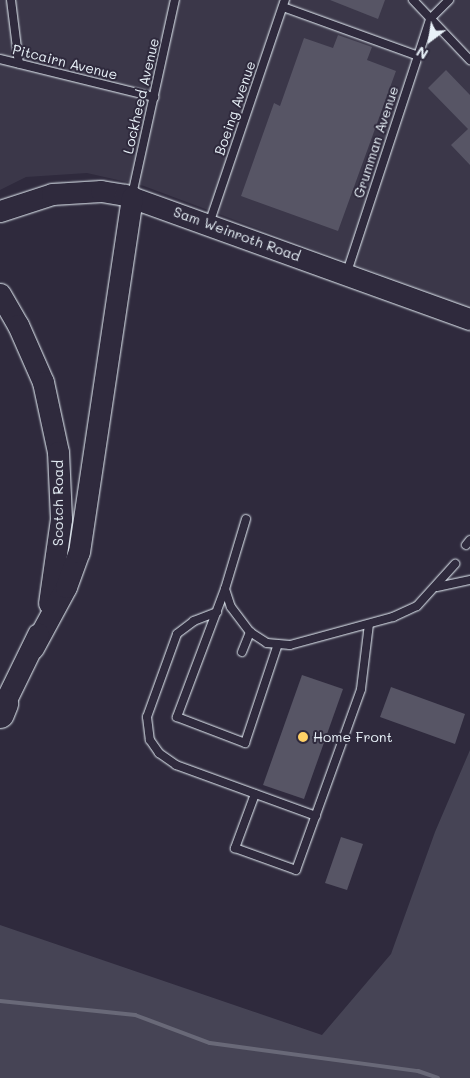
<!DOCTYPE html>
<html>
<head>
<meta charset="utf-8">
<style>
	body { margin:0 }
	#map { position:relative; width:470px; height:1078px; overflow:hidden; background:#2f2a3d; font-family:Mali,sans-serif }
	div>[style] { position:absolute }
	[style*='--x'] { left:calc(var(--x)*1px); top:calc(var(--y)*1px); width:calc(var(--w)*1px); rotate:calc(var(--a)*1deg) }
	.built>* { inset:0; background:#3b3749 }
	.green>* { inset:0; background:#464455 }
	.stream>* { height:4px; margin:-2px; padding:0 2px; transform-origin:2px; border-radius:2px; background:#696978 }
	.building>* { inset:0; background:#575565 }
	.roads { filter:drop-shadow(0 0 1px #e8f1f8) drop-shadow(0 0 1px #e8f1f8) }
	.lane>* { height:8px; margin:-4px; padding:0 4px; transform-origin:4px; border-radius:4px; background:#2f2a3d }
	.secondary>* { height:21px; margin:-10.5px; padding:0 10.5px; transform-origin:10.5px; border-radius:10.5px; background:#2f2a3d }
	.highway>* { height:28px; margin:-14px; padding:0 14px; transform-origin:14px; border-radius:14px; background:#2f2a3d }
	.dots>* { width:14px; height:14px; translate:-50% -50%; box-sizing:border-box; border:2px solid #2f2a3d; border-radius:50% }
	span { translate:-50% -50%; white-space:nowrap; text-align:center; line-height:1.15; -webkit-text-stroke:4px #2f2a3d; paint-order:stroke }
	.street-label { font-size:14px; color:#e8f1f8 }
	.poi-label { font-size:14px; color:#e8f1f8 }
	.left { translate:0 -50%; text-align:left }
	.north { position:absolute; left:405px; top:15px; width:50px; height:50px; -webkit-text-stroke:4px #2f2a3d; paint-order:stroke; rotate:211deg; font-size:14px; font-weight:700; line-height:20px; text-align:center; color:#e8f1f8 }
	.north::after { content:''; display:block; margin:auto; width:18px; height:22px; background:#e8f1f8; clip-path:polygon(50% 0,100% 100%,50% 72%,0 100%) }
</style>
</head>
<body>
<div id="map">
	<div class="built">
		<i style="clip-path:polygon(0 0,470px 0,470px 308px,144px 186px,87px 173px,26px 177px,0 190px)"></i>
	</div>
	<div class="green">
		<i style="clip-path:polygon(470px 750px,470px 1078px,0 1078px,0 925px,322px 1035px,391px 954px,435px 832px)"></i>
	</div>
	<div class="stream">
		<i style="--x:0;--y:1001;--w:136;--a:5.9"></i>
		<i style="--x:135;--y:1015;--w:80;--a:20.5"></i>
		<i style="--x:210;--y:1043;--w:210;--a:7.7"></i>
		<i style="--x:418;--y:1071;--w:21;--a:19"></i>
	</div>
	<div class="building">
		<i style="clip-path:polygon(330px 0,385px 0,378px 19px)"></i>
		<i style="clip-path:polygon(338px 35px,372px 47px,367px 60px,396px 71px,338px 231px,241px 196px,274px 103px,280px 106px,304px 38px,333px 48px)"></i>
		<i style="clip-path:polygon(446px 70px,470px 95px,470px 165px,451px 145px,468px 129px,428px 88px)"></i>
		<i style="clip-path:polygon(302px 675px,343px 689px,304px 799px,263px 785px)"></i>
		<i style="clip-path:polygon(391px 687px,465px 714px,455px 744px,380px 717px)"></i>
		<i style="clip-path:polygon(341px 837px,363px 844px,347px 890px,325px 883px)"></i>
	</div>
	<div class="roads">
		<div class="lane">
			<i style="--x:11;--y:0;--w:64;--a:82.9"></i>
			<i style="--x:413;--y:0;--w:83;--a:46.5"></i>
			<i style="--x:283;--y:7;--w:144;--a:19.9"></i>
			<i style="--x:0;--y:59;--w:159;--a:13.9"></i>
			<i style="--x:132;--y:195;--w:200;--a:-77.6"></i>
			<i style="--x:209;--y:224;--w:237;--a:-71.3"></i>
			<i style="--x:347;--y:272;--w:266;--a:-71.8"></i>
			<i style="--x:430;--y:19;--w:27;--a:-45"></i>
			<i style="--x:246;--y:519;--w:73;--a:106.7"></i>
			<i style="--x:225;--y:589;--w:19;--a:72"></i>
			<i style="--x:231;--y:607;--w:31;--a:53"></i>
			<i style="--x:250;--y:632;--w:20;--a:33"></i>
			<i style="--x:267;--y:643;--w:23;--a:5"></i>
			<i style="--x:290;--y:645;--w:107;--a:-15.2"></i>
			<i style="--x:393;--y:617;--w:26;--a:-25"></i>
			<i style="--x:417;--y:606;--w:57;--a:-47.9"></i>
			<i style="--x:466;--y:545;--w:6;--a:-51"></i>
			<i style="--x:437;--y:587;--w:34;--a:-12"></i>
			<i style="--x:225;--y:589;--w:137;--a:110.6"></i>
			<i style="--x:177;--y:717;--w:73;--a:20.9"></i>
			<i style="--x:245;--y:743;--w:104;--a:-71.6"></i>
			<i style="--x:217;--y:612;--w:25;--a:159"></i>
			<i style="--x:194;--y:621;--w:21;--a:143"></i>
			<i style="--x:177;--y:634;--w:88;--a:109.9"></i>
			<i style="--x:147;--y:717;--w:23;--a:83"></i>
			<i style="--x:150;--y:740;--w:16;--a:55"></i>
			<i style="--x:159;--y:753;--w:21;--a:35"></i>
			<i style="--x:176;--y:765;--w:149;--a:20"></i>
			<i style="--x:242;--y:652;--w:22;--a:-68"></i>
			<i style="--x:255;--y:794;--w:58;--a:110.3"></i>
			<i style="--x:235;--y:848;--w:65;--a:19.8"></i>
			<i style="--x:296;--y:870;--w:192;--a:-70.2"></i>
			<i style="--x:361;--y:689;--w:65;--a:-83"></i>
		</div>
		<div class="secondary">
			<i style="--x:0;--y:211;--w:55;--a:-18.1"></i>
			<i style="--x:52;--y:194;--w:49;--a:-3.5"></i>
			<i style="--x:101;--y:191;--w:24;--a:9"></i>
			<i style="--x:125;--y:195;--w:367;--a:19.8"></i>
			<i style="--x:0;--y:294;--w:36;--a:60"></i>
			<i style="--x:18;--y:325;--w:62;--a:66.3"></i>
			<i style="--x:43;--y:382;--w:72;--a:77.9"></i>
			<i style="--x:58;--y:452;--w:67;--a:87.4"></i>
			<i style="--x:61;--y:519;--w:85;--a:98.1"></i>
			<i style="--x:33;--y:648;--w:69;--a:-61.6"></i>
			<i style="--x:66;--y:587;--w:37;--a:-70"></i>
			<i style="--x:79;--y:552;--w:359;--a:-81.5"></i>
			<i style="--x:0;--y:712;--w:87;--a:-64"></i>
		</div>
		<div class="highway">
			<i style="--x:0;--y:714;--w:11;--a:-68"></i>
		</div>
	</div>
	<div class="dots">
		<i style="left:303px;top:737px;background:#ffd166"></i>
	</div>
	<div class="street-label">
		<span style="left:65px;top:62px;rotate:14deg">Pitcairn Avenue</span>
		<span style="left:141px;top:96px;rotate:-77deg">Lockheed Avenue</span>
		<span style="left:235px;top:108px;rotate:-71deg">Boeing Avenue</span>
		<span style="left:376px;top:142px;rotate:-72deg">Grumman Avenue</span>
		<span style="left:237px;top:234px;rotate:20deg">Sam Weinroth Road</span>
		<span style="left:58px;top:503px;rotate:-90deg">Scotch Road</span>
	</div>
	<div class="poi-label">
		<span class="left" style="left:313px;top:737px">Home Front</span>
	</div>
	<div class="north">N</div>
</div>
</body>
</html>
